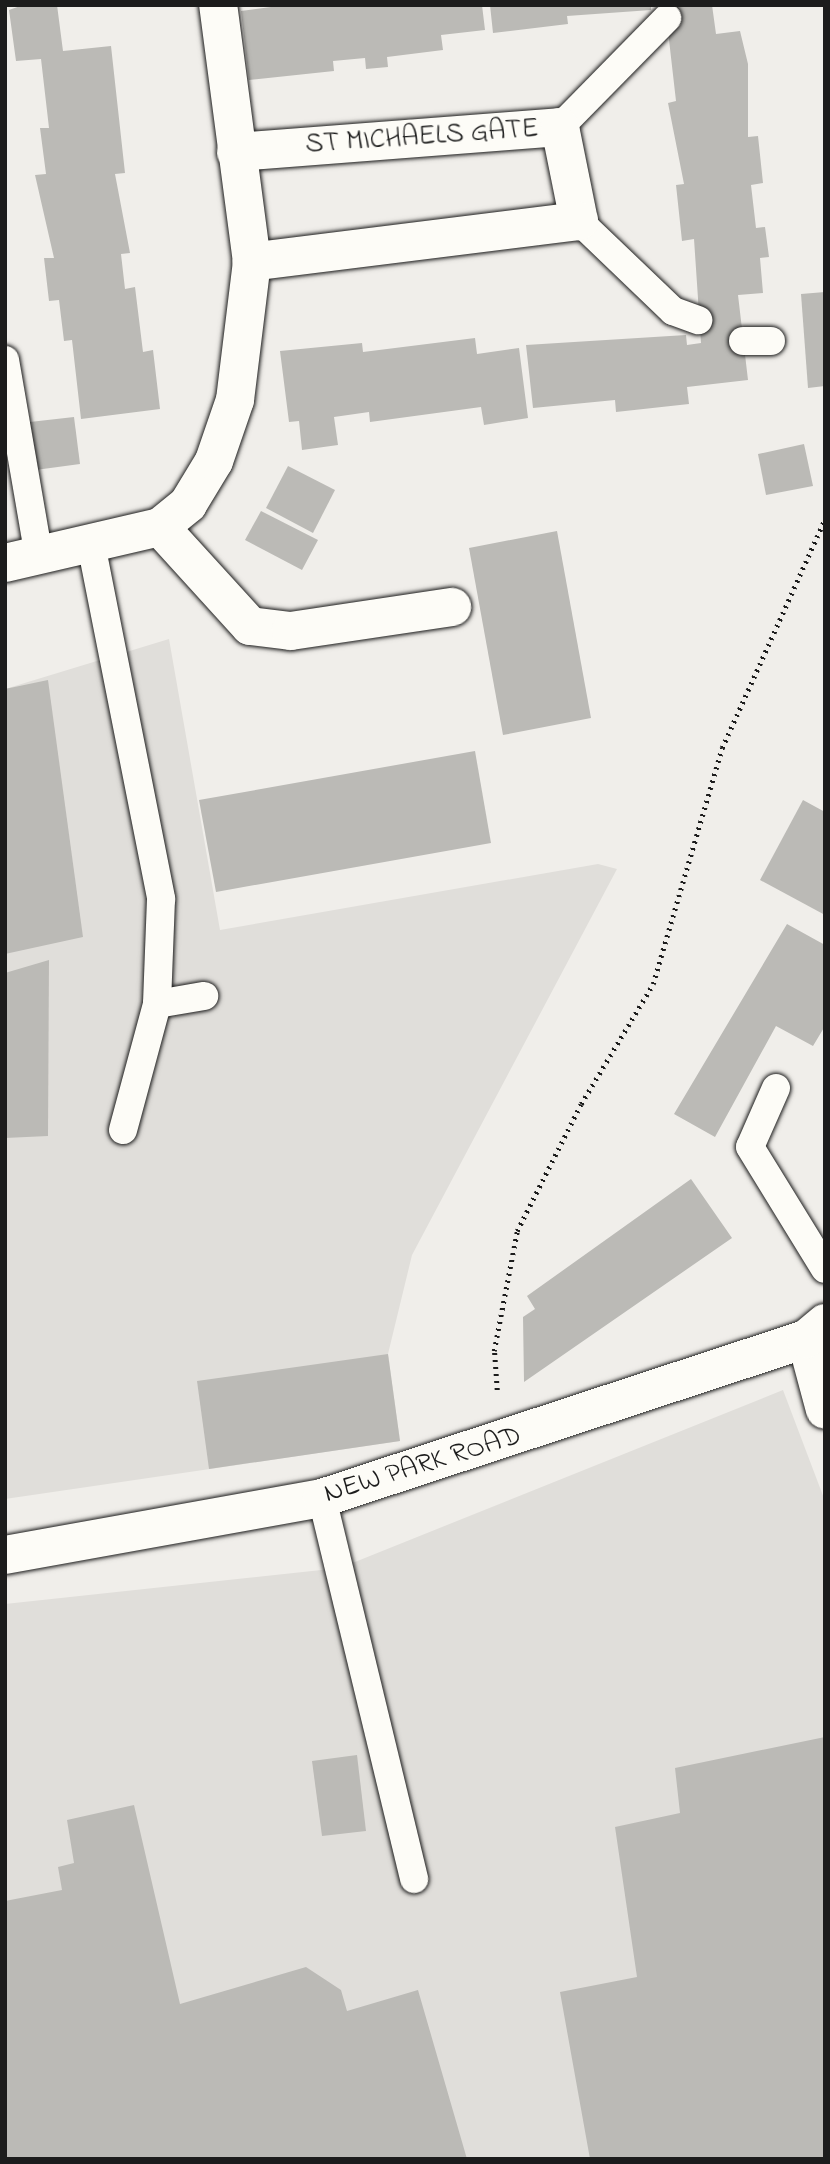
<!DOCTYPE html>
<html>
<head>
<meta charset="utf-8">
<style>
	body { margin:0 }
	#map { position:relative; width:830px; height:2164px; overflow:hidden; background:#f0eeea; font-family:"Indie Flower",sans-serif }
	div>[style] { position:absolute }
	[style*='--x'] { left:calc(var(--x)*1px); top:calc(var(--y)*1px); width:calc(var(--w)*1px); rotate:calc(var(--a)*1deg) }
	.built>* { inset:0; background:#e0deda }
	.building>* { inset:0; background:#bbbab6 }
	.path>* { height:4.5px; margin-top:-2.25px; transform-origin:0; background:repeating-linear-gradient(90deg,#1c1c1c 0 2px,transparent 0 7px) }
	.roads { filter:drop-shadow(0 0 2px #1c1c1c) drop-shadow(0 0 2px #1c1c1c) }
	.lane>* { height:28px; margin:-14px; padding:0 14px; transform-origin:14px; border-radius:14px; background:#fdfcf7 }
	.street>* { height:38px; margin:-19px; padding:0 19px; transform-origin:19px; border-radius:19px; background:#fdfcf7 }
	.secondary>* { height:38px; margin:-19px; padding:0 19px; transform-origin:19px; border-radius:19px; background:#fdfcf7 }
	span { translate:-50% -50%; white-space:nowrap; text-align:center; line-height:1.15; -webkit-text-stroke:5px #fdfcf7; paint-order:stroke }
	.street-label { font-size:28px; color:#1c1c1c }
	.frame { position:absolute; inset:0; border:7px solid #1c1c1c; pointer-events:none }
</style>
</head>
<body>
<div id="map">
	<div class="built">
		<i style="clip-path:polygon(169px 639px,220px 930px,598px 864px,617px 869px,412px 1255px,388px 1354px,400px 1441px,5px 1499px,5px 689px)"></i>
		<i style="clip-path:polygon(783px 1390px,825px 1501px,825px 2159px,5px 2159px,5px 1604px,340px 1568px)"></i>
	</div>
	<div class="building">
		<i style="clip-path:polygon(23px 5px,57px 5px,63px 51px,111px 46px,125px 173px,115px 174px,130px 253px,121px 254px,125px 289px,135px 287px,143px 352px,153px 350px,160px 409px,81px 419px,72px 340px,64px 341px,59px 300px,49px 301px,44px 258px,54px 258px,35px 175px,46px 174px,40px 128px,49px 128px,41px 59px,16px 61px,9px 10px)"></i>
		<i style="clip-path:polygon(286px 5px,482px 5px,485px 30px,441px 35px,443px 50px,387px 57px,388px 67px,366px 69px,365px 58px,333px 61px,334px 71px,249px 80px,241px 11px)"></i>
		<i style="clip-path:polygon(490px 5px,651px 5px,651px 10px,567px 16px,568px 24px,493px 33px)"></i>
		<i style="clip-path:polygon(665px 5px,712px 5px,716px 34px,740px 31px,748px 64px,748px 137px,758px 136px,763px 183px,751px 185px,756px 228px,765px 227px,769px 257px,760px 258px,763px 293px,738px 295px,748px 380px,687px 387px,689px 404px,616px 412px,615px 400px,533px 408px,526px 345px,686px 335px,687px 345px,701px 343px,694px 239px,682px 241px,676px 185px,684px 184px,668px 103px,676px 101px)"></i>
		<i style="clip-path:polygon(825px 292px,825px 386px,808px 388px,801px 294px)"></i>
		<i style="clip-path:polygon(475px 338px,477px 354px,519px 348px,528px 418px,484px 425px,481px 407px,370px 422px,369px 412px,334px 417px,338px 445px,302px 450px,299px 421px,289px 422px,280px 351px,362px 343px,363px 352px)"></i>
		<i style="clip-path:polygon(74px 417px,80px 464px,28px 471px,21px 423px)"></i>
		<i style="clip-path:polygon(804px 444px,813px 486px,766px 495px,758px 454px)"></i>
		<i style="clip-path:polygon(288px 466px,335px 490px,313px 533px,266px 508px)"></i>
		<i style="clip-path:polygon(261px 511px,318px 540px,302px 570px,245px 540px)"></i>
		<i style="clip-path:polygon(557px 531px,591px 718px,503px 735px,469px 548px)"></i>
		<i style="clip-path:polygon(48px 680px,83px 937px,5px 954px,5px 689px)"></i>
		<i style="clip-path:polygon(475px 751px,491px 843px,216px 892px,199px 800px)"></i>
		<i style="clip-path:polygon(803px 800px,825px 812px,825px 915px,760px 880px)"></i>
		<i style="clip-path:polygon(787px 924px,825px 945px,825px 1026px,813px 1046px,776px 1026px,715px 1137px,674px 1114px)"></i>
		<i style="clip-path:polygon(49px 960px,48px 1136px,5px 1138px,5px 973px)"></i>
		<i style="clip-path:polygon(691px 1179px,732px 1238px,524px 1382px,523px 1317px,535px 1309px,527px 1296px)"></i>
		<i style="clip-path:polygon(388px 1354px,400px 1441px,209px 1469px,197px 1381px)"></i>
		<i style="clip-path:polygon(825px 1737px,825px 2159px,590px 2159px,560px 1992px,637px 1977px,615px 1827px,680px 1813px,675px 1768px)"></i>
		<i style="clip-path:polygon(357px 1755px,366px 1831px,322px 1836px,312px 1761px)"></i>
		<i style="clip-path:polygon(134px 1805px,180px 2004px,306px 1967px,341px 1990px,347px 2011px,418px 1990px,467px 2159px,5px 2159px,5px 1901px,62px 1890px,58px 1867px,74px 1863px,67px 1820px)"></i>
	</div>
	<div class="path">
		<i style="--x:497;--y:1390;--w:39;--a:-94"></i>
		<i style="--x:494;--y:1351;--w:122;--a:-79.1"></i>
		<i style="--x:517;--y:1231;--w:142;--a:-63.3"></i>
		<i style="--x:581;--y:1104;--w:140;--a:-59"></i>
		<i style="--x:653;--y:984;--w:246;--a:-73.7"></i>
		<i style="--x:722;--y:748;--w:251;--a:-65.8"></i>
	</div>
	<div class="roads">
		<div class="lane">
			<i style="--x:560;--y:127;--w:153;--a:-45.5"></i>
			<i style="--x:579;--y:221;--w:130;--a:43.8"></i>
			<i style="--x:673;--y:311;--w:27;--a:20"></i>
			<i style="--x:743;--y:341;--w:28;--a:0"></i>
			<i style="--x:5;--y:360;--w:199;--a:80.2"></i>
			<i style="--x:91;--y:544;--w:362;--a:78.8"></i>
			<i style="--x:161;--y:899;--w:105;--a:92.2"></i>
			<i style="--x:157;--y:1004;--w:48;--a:-9.7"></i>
			<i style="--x:776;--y:1088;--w:64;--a:113.8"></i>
			<i style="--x:750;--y:1147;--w:143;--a:58.4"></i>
			<i style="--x:123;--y:1130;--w:131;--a:-74.9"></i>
			<i style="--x:322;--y:1498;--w:392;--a:76.4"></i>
		</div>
		<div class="street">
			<i style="--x:236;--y:152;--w:325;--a:-4.4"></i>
			<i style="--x:560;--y:127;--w:96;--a:78.6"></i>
			<i style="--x:579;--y:221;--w:330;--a:172.9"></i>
			<i style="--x:160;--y:527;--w:134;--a:47.7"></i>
			<i style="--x:250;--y:626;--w:41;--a:7"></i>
			<i style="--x:291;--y:631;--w:163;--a:-8.5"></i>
			<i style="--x:5;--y:563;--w:159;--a:-13.1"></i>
			<i style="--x:160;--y:527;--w:36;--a:-39"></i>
			<i style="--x:188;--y:504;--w:50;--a:-58.8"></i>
			<i style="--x:214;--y:461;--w:65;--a:-71"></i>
			<i style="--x:235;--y:400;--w:139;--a:-83"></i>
			<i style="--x:252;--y:262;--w:259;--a:-97.5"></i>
			<i style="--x:806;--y:1339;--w:73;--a:75"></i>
		</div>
		<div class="secondary">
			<i style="--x:5;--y:1555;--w:322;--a:-10.2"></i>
			<i style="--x:322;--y:1498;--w:509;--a:-18.19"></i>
			<i style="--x:806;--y:1339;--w:25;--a:-40"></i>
		</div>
	</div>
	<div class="street-label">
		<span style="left:422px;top:138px;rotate:-4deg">ST MICHAELS GATE</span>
		<span style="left:423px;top:1466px;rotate:-17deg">NEW PARK ROAD</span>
	</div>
	<div class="frame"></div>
</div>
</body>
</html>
